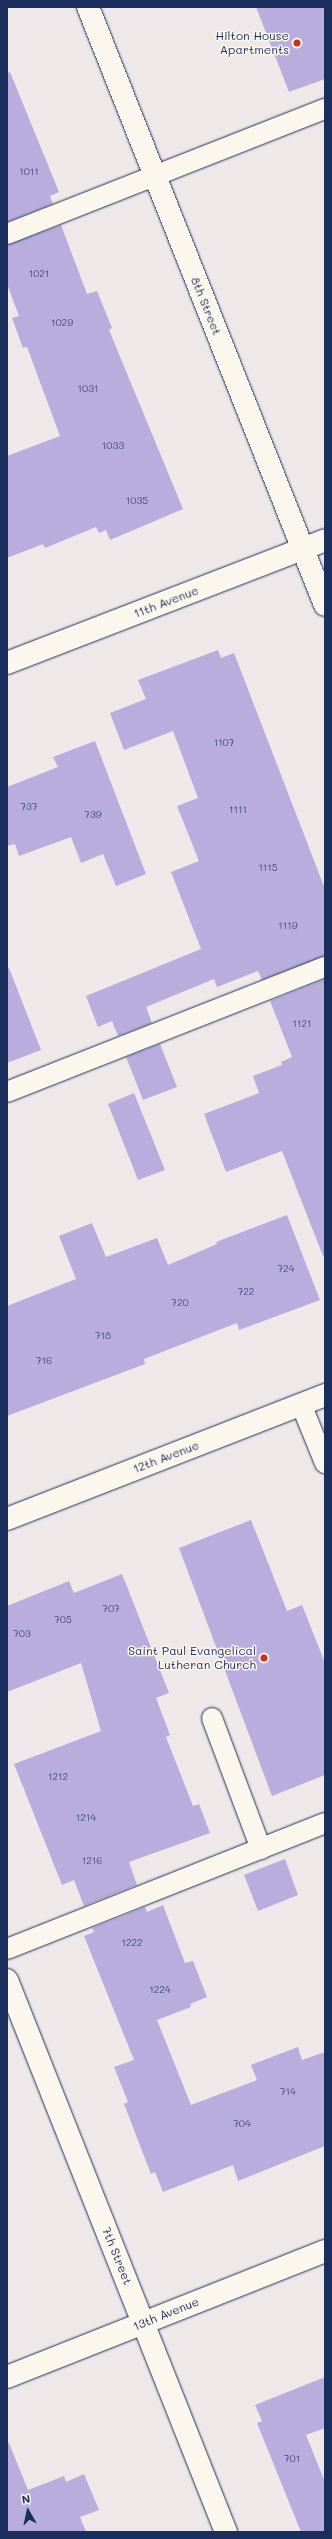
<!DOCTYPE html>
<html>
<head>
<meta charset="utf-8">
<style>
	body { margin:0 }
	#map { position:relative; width:332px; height:2539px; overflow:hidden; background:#eee8e9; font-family:Mali,sans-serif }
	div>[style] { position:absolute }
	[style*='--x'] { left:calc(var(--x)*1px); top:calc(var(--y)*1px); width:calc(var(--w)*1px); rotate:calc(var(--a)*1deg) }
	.building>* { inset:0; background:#b9adde }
	.roads { filter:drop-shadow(0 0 1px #1b2f5e) drop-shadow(0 0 1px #1b2f5e) }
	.service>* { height:20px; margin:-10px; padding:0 10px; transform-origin:10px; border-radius:10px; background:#fbf7ec }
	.minor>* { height:22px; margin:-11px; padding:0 11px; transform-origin:11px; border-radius:11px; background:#fbf7ec }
	.tertiary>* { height:22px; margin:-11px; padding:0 11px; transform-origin:11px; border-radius:11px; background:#fbf7ec }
	.dots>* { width:11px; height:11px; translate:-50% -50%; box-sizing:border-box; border:2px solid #fbf7ec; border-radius:50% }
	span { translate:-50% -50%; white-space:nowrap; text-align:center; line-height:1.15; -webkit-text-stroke:3px #fbf7ec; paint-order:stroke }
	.number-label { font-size:10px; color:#424e7e }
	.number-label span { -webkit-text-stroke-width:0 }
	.poi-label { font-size:12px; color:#1b2f5e }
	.right { translate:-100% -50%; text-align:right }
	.street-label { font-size:12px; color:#1b2f5e }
	.frame { position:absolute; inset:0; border:8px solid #1b2f5e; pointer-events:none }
	.north { position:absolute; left:8px; top:2491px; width:40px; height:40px; -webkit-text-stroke:3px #fbf7ec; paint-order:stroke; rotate:351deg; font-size:11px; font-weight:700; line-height:16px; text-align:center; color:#1b2f5e }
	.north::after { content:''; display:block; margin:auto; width:14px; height:18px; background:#1b2f5e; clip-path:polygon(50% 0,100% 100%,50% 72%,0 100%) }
</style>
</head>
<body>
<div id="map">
	<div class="building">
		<i style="clip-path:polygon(256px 7px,325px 7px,325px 79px,289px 92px)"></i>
		<i style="clip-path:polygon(10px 72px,59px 192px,50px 196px,53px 204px,7px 222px,7px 73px)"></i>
		<i style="clip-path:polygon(61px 225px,87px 294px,97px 291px,112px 328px,109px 330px,183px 509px,110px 540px,106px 530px,99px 533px,96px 527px,45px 548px,43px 544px,7px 558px,7px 456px,60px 436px,27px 347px,23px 348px,12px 318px,19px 316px,7px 284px,7px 245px)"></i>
		<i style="clip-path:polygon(218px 650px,221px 658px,234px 653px,325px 889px,325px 956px,262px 980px,258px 971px,217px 987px,214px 979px,146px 1007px,152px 1023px,118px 1036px,112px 1021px,98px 1027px,86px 996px,201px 949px,171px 872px,199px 861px,177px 806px,198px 798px,173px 731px,124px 750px,110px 713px,146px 699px,138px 680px)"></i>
		<i style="clip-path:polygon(95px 741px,146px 874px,116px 886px,103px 854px,81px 863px,71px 837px,19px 856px,15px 844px,7px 846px,7px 787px,58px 767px,53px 757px)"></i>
		<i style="clip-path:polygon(9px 968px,41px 1050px,7px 1063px,7px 969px)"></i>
		<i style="clip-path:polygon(325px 979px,325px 1255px,323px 1256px,282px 1151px,226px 1172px,204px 1114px,259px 1093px,253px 1076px,282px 1065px,281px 1062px,292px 1057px,270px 1001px)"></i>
		<i style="clip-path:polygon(160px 1044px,177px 1087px,143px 1100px,126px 1057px)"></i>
		<i style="clip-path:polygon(134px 1093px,165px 1170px,138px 1180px,108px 1104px)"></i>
		<i style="clip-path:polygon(287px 1215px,320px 1300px,239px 1330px,237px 1323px,144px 1359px,145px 1364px,7px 1416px,7px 1306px,76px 1279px,59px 1236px,92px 1223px,106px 1257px,157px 1238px,168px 1265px,217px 1244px,216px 1242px)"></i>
		<i style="clip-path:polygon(251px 1520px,287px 1611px,302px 1605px,325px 1663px,325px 1775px,272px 1796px,179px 1548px)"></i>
		<i style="clip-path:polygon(122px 1574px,169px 1693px,156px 1698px,170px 1735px,166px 1737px,193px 1806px,199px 1804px,210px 1833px,129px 1862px,137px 1885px,84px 1906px,74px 1880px,62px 1885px,14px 1764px,101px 1731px,81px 1663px,7px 1692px,7px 1606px,69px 1581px,74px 1593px)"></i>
		<i style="clip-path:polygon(285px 1859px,298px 1895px,258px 1911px,244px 1875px)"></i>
		<i style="clip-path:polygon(163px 1905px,185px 1963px,193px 1961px,207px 1997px,190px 2004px,191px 2007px,157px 2020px,191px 2105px,257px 2080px,251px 2065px,298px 2047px,302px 2060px,325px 2052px,325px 2146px,238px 2181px,233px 2165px,163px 2192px,155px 2172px,151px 2174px,124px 2104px,128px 2102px,114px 2067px,134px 2060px,84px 1936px,94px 1932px,92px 1928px,145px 1907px,147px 1912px)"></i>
		<i style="clip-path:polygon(325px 2377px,325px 2428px,306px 2435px,325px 2482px,325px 2532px,301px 2532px,257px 2423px,262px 2421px,255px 2405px)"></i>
		<i style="clip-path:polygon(7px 2443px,9px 2443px,28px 2490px,64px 2476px,66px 2482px,84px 2474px,99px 2510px,80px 2517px,86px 2532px,7px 2532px)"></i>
	</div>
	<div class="roads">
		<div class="service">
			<i style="--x:7;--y:234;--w:342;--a:-21.5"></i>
			<i style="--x:7;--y:1092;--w:342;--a:-21.5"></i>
			<i style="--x:301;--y:1404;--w:64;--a:67.9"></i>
			<i style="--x:212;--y:1718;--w:140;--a:69.5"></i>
			<i style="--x:7;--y:1949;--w:342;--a:-21.6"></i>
		</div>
		<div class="minor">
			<i style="--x:7;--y:663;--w:341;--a:-21.1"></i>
			<i style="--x:7;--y:1519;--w:341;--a:-21.3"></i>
			<i style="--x:7;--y:1980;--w:594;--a:68.36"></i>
			<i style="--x:7;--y:2377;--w:342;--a:-21.6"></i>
		</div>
		<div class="tertiary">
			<i style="--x:88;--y:7;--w:643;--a:68.38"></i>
		</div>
	</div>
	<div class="dots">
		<i style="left:297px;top:43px;background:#c8321e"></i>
		<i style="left:264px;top:1658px;background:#c8321e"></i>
	</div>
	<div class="number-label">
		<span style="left:29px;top:172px">1011</span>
		<span style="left:39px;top:274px">1021</span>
		<span style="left:62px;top:323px">1029</span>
		<span style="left:88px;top:389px">1031</span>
		<span style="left:113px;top:446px">1033</span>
		<span style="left:137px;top:501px">1035</span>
		<span style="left:224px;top:743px">1107</span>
		<span style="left:29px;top:807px">737</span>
		<span style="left:238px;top:810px">1111</span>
		<span style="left:93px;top:815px">739</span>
		<span style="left:268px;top:868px">1115</span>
		<span style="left:288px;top:926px">1119</span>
		<span style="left:302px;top:1024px">1121</span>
		<span style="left:286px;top:1269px">724</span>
		<span style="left:246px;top:1292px">722</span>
		<span style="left:180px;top:1303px">720</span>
		<span style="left:103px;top:1336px">718</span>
		<span style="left:44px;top:1361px">716</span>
		<span style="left:111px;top:1609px">707</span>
		<span style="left:63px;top:1620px">705</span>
		<span style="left:22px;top:1634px">703</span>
		<span style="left:58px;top:1777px">1212</span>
		<span style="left:86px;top:1818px">1214</span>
		<span style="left:92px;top:1861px">1216</span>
		<span style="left:132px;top:1943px">1222</span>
		<span style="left:160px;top:1990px">1224</span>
		<span style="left:288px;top:2092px">714</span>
		<span style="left:242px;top:2124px">704</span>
		<span style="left:292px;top:2459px">701</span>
	</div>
	<div class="poi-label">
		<span class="right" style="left:289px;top:43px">Hilton House<br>Apartments</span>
		<span class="right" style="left:256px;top:1658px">Saint Paul Evangelical<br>Lutheran Church</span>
	</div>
	<div class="street-label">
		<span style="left:206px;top:306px;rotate:68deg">8th Street</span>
		<span style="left:166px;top:602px;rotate:-21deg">11th Avenue</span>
		<span style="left:166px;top:1457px;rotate:-21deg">12th Avenue</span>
		<span style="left:117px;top:2256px;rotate:68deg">7th Street</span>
		<span style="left:166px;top:2314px;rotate:-22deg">13th Avenue</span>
	</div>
	<div class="frame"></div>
	<div class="north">N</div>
</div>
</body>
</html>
